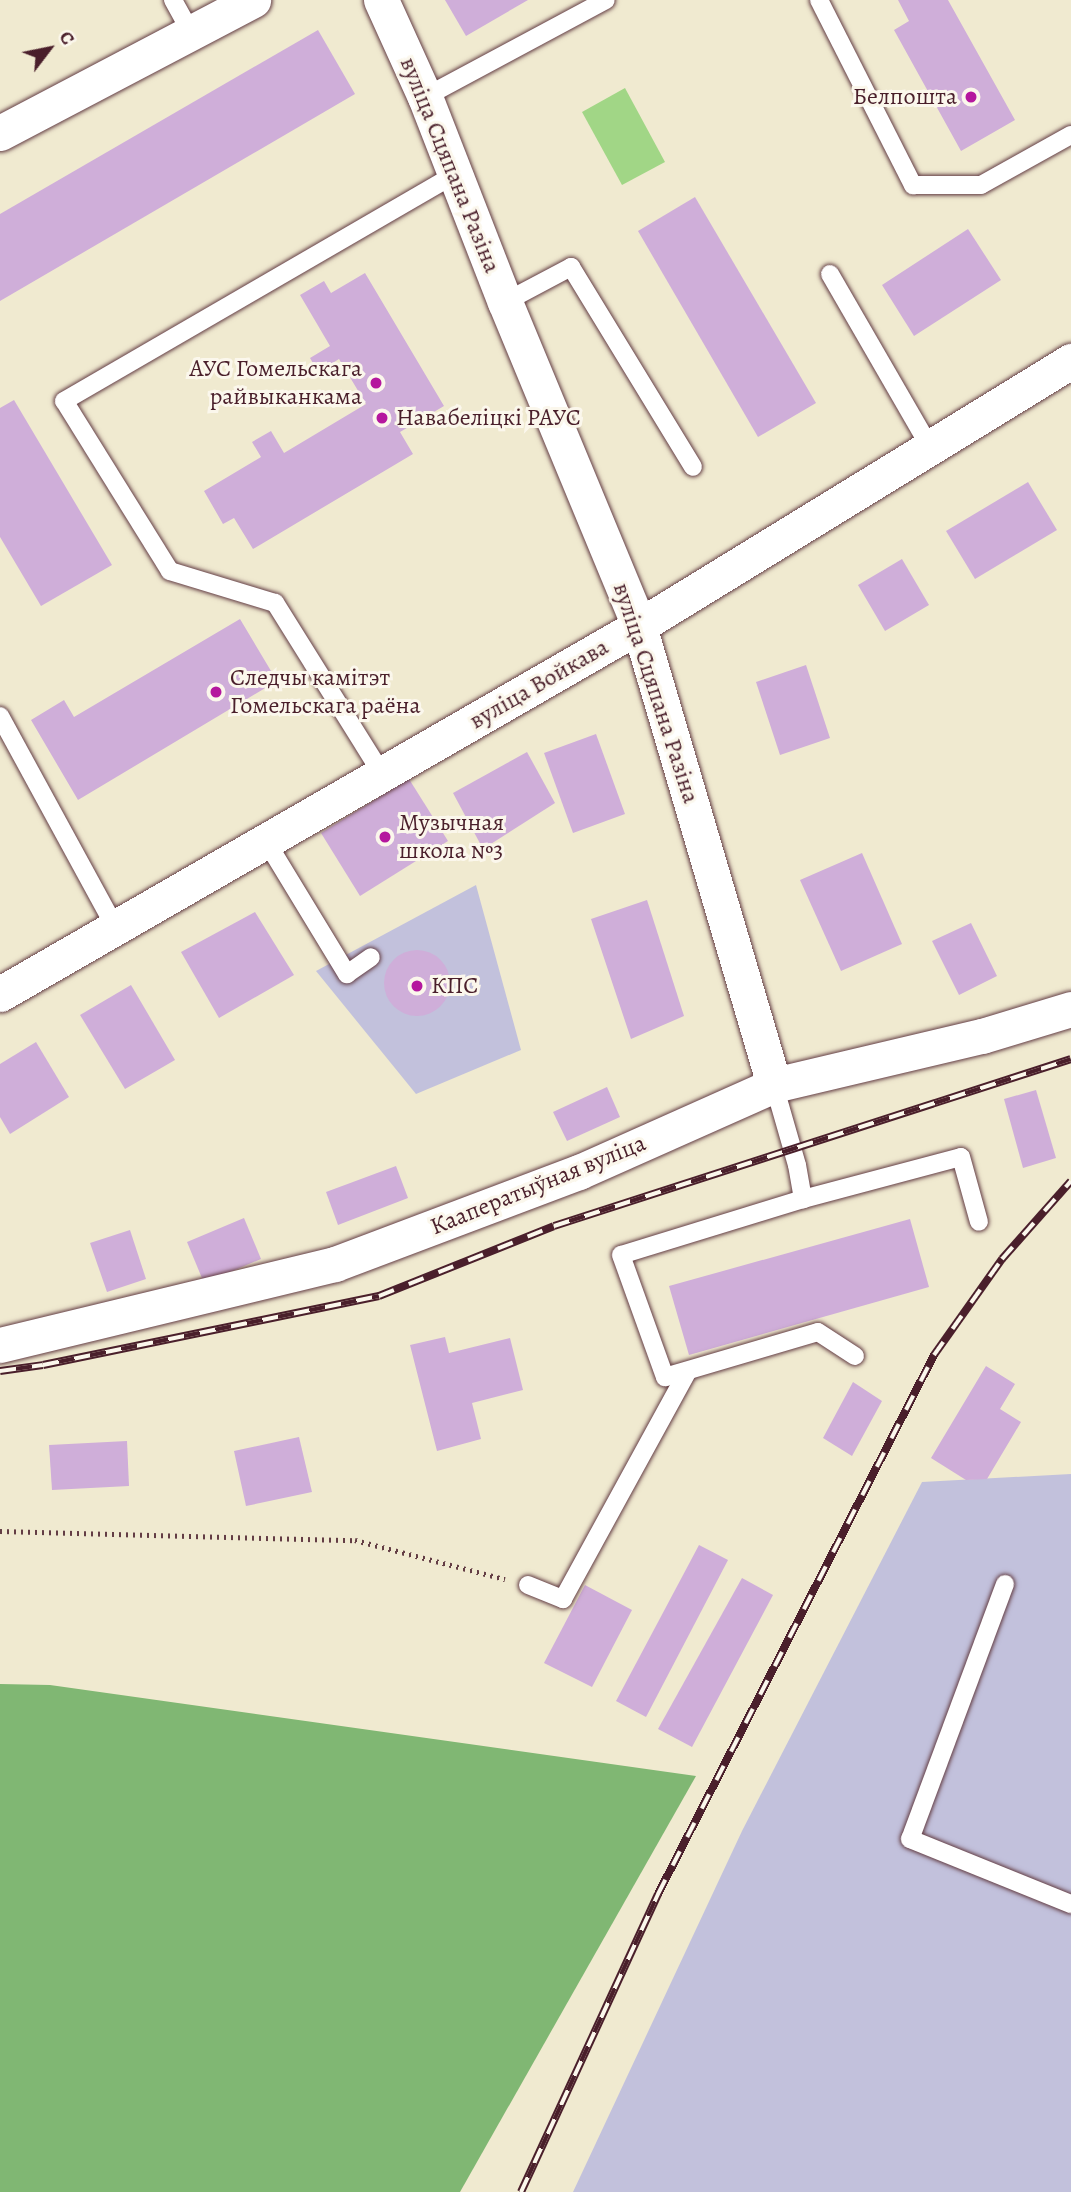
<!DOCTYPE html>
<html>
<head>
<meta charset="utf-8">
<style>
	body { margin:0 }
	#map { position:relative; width:1071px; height:2192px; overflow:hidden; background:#f0ead0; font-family:Alegreya,serif }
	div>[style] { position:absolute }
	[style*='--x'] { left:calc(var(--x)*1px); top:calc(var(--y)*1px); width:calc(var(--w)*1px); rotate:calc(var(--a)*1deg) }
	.industrial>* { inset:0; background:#c2c1dc }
	.green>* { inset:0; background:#a1d686 }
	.forest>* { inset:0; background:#80b773 }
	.building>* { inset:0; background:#cfaed9 }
	.round { border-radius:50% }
	.path>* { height:4.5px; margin-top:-2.25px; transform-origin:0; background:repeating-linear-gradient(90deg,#633d44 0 2px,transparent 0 7px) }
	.roads { filter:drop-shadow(0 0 2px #633d44) drop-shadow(0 0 2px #633d44) }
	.service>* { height:18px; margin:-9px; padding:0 9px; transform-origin:9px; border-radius:9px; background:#fff }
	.minor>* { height:35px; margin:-17.5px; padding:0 17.5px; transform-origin:17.5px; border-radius:17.5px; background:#fff }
	.rail>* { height:8px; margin-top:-4px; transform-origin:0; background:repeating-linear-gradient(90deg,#fbf7ec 0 16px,#4a1f2b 0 32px); box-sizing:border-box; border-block:2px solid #4a1f2b }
	.dots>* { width:19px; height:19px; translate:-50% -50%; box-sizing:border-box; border:4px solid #fbf7ec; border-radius:50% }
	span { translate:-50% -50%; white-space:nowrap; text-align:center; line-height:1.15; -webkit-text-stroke:6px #fbf7ec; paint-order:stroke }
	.poi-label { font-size:24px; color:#4a1f2b }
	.right { translate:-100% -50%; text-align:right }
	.left { translate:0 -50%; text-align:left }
	.street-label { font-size:24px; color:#4a1f2b }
	.north { position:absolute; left:14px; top:14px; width:70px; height:70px; -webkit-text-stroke:5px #fbf7ec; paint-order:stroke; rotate:58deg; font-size:19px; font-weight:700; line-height:28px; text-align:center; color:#4a1f2b }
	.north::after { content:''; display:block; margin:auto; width:24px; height:32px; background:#4a1f2b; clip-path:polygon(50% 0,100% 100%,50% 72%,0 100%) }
</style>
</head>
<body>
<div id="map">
	<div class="industrial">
		<i style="clip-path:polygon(476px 885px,521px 1050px,416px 1094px,316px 971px)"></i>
		<i style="clip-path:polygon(1071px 1474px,1071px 2192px,573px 2192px,742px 1831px,922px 1482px)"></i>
	</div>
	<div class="green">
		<i style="clip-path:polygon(625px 88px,665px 162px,622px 185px,582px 112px)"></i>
	</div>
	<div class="forest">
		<i style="clip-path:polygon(0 1684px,50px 1685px,696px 1776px,460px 2192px,0 2192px)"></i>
	</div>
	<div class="building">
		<i style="clip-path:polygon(445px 0,528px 0,466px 36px)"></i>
		<i style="clip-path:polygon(898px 0,948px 0,1015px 120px,961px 151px,894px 30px,909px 21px)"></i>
		<i style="clip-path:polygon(318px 30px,355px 94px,0 301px,0 214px)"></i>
		<i style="clip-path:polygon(695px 197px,816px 403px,758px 437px,638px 231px)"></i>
		<i style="clip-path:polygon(968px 229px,1001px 280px,914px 336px,882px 285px)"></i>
		<i style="clip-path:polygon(365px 273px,444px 406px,400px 432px,413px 454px,253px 549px,234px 518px,223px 524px,204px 491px,261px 457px,252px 442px,271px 431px,284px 453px,366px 404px,339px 359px,318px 372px,310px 358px,330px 346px,300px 295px,324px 281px,331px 293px)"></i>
		<i style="clip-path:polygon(14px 400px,112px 565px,41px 606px,0 537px,0 408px)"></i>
		<i style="clip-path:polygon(1028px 482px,1057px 530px,975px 579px,946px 531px)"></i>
		<i style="clip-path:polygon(902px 559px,929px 605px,885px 631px,858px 585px)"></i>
		<i style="clip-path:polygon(240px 619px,277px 681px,78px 800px,31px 720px,64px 700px,74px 717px)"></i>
		<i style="clip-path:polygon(806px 665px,830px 738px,780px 755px,756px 682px)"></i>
		<i style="clip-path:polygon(596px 734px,625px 814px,573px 833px,544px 753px)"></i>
		<i style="clip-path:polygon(527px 752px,555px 803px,483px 849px,453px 793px)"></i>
		<i style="clip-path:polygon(409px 779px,448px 841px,360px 896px,321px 833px)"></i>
		<i style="clip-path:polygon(862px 853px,902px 944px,841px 971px,800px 880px)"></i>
		<i style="clip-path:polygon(647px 900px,684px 1016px,631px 1039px,591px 919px)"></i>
		<i style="clip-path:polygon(255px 912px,294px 975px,219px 1018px,181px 952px)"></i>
		<i style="clip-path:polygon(971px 923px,997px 976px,959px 995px,932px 941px)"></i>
		<i class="round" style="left:384px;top:950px;width:66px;height:66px"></i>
		<i style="clip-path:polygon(131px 985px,175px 1060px,125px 1089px,80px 1015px)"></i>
		<i style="clip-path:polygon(36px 1042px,69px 1097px,10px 1134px,0 1117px,0 1064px)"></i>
		<i style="clip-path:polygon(607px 1087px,620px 1117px,567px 1141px,553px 1112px)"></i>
		<i style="clip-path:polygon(1036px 1090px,1056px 1158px,1023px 1168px,1004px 1099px)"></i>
		<i style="clip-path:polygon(396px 1166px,408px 1198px,338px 1225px,326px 1192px)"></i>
		<i style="clip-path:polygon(244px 1218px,261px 1259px,204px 1283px,187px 1242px)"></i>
		<i style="clip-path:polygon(910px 1219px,929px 1287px,689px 1355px,669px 1286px)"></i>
		<i style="clip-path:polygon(130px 1230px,146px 1279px,107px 1292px,90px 1243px)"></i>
		<i style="clip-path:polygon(445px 1337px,449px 1353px,510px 1338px,523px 1390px,472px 1403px,481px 1439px,437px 1451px,410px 1345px)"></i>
		<i style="clip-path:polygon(986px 1366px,1015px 1384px,1000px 1409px,1021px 1422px,987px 1479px,966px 1480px,931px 1458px)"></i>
		<i style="clip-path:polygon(853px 1382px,882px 1401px,852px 1456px,823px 1438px)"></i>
		<i style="clip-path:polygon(299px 1437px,312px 1492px,246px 1506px,234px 1451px)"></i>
		<i style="clip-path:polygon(127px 1441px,129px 1486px,52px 1490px,49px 1445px)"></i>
		<i style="clip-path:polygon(699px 1545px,728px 1560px,646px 1717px,616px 1701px)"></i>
		<i style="clip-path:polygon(742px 1578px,773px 1595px,692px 1747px,658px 1729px)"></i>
		<i style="clip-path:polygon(585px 1585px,632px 1610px,592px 1687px,544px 1663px)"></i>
	</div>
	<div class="path">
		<i style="--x:0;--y:1531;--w:355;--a:1.5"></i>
		<i style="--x:355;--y:1540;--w:155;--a:14.6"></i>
	</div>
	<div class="roads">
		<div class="service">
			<i style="--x:173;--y:0;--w:39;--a:61"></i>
			<i style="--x:819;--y:0;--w:208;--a:63.1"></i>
			<i style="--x:913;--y:185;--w:68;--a:0"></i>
			<i style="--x:981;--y:185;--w:103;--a:-29.1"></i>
			<i style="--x:425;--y:97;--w:205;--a:-28.2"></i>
			<i style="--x:830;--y:274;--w:202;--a:60"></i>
			<i style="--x:505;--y:302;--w:75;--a:-27.9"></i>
			<i style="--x:571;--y:267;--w:234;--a:58.6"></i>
			<i style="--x:0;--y:716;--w:240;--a:61.4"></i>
			<i style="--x:382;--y:774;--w:202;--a:-122"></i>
			<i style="--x:275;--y:603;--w:110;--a:-163.1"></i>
			<i style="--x:170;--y:571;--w:200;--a:-121.9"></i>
			<i style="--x:64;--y:401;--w:452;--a:-30.1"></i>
			<i style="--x:266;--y:841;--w:156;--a:58.7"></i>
			<i style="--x:347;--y:974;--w:29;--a:-35"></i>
			<i style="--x:774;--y:1085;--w:83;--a:74"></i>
			<i style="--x:797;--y:1165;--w:35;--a:80"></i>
			<i style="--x:803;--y:1199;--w:163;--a:-14.9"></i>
			<i style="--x:961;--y:1157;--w:67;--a:74.5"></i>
			<i style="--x:803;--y:1199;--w:190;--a:162.9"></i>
			<i style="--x:621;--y:1255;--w:130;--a:70.2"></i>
			<i style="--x:665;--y:1377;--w:159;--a:-16.4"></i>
			<i style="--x:818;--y:1332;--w:44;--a:33"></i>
			<i style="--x:1005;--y:1584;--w:272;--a:110.4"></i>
			<i style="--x:910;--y:1839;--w:174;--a:22"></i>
			<i style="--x:528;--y:1585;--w:38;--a:22"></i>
			<i style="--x:563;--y:1599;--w:260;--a:-61.3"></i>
		</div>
		<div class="minor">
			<i style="--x:381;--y:0;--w:107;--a:65.6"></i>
			<i style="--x:425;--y:97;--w:220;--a:68.7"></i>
			<i style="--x:505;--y:302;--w:351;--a:67.5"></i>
			<i style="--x:639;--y:626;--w:478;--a:73.6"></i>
			<i style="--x:0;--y:133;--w:286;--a:-27.7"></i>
			<i style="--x:0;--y:994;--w:737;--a:-29.94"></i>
			<i style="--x:639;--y:626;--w:507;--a:-31.53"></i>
			<i style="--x:0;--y:1345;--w:345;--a:-13.6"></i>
			<i style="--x:335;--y:1264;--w:261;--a:-20.7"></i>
			<i style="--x:579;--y:1172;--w:214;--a:-24"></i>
			<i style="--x:774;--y:1085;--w:214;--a:-13.3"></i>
			<i style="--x:982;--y:1036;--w:93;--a:-16.9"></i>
		</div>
	</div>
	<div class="rail">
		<i style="--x:0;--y:1371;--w:43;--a:-7.9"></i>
		<i style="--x:43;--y:1365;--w:343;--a:-11.6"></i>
		<i style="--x:379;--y:1296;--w:188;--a:-21.8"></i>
		<i style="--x:554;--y:1226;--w:543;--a:-17.9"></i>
		<i style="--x:521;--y:2192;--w:328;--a:-65.3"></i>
		<i style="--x:658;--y:1894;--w:606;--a:-62.88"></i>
		<i style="--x:934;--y:1355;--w:118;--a:-54.7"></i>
		<i style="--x:1002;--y:1259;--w:104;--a:-48.5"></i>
	</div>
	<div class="dots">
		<i style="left:971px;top:97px;background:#b5179e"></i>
		<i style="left:376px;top:383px;background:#b5179e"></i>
		<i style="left:382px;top:418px;background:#b5179e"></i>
		<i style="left:216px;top:692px;background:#b5179e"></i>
		<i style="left:385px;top:837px;background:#b5179e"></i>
		<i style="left:417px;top:986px;background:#b5179e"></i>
	</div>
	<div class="poi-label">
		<span class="right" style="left:957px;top:97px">Белпошта</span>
		<span class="right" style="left:362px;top:383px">АУС Гомельскага<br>райвыканкама</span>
		<span class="left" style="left:396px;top:418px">Навабеліцкі РАУС</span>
		<span class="left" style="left:230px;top:692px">Следчы камітэт<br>Гомельскага раёна</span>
		<span class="left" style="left:399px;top:837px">Музычная<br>школа №3</span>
		<span class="left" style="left:431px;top:986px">КПС</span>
	</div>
	<div class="street-label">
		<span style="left:450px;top:165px;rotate:68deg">вуліца Сцяпана Разіна</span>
		<span style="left:539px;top:684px;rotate:-30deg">вуліца Войкава</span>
		<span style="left:656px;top:693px;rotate:72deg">вуліца Сцяпана Разіна</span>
		<span style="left:538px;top:1185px;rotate:-22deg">Кааператыўная вуліца</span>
	</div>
	<div class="north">С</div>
</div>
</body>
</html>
